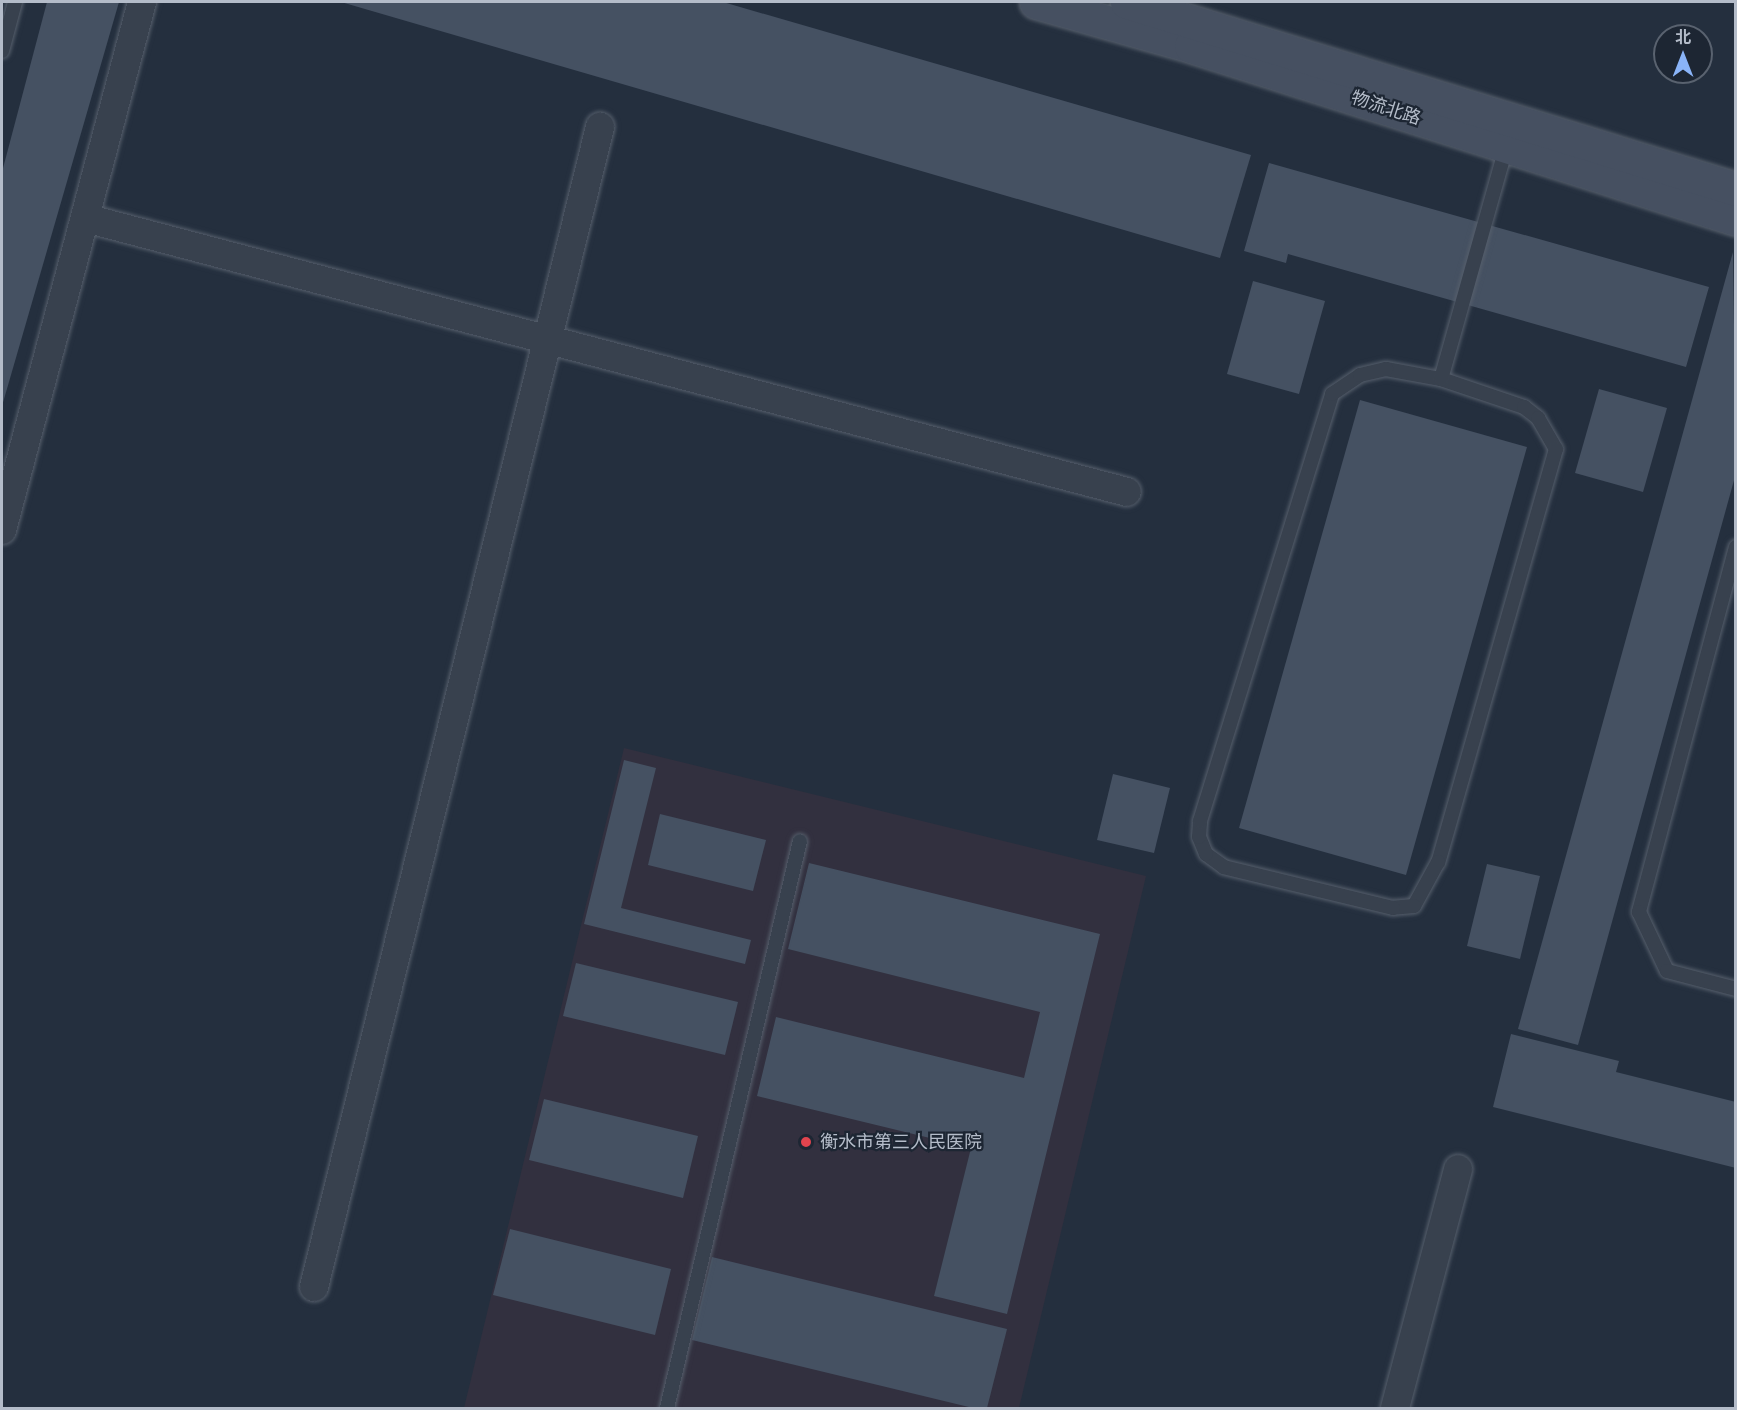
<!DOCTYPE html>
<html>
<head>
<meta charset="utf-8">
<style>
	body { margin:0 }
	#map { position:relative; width:1737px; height:1410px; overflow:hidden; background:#242f3e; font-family:"DejaVu Sans","Noto Sans SC",sans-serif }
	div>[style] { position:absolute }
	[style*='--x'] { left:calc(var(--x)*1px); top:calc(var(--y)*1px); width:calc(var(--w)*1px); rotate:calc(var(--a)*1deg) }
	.medical>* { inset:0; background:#32303f }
	.building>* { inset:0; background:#455162 }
	.roads { filter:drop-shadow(0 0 2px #565f6c) drop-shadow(0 0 2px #565f6c) }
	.lane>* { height:14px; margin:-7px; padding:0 7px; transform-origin:7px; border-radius:7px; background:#38414e }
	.street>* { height:28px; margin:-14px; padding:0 14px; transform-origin:14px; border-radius:14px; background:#38414e }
	.secondary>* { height:33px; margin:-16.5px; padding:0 16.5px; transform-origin:16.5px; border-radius:16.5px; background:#465061 }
	.dots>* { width:16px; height:16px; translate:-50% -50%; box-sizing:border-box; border:3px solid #1d2633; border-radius:50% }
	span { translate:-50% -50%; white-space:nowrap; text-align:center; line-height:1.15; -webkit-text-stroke:4.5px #1d2633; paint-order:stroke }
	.street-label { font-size:18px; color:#b4bcc9 }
	.poi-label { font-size:18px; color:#b4bcc9 }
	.left { translate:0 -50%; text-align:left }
	.frame { position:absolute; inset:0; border:3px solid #b4bcc9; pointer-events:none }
	.north { position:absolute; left:1653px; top:24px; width:60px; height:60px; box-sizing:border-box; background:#1d2633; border:2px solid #59626f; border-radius:50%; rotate:0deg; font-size:16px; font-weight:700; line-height:24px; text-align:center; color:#b4bcc9 }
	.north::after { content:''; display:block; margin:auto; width:21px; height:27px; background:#8ab4f8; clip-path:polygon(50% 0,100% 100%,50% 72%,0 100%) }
</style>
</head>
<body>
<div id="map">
	<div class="medical">
		<i style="clip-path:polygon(624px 748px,1146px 876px,1019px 1408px,464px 1408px)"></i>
	</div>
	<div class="building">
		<i style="clip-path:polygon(47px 2px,119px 2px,2px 406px,2px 172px)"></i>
		<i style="clip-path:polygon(341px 2px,723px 2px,1251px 155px,1220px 258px)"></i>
		<i style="clip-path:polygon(1269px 163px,1709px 287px,1686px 367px,1288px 254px,1286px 263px,1244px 251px)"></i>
		<i style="clip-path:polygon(1733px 252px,1736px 473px,1578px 1045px,1518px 1029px)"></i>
		<i style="clip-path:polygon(1253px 281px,1325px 301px,1299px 394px,1227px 374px)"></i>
		<i style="clip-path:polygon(1599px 389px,1667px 408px,1643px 492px,1575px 473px)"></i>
		<i style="clip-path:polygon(1360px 400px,1527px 447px,1406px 875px,1239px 828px)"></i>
		<i style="clip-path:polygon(624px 760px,656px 768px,621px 908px,751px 940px,745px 964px,584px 924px)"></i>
		<i style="clip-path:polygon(1113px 774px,1170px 788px,1154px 853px,1097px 840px)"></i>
		<i style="clip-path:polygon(660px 814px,766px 840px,753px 891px,648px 865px)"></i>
		<i style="clip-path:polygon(809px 863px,1100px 934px,1007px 1314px,934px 1296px,971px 1148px,757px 1096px,776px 1017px,1024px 1078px,1040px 1012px,788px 949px)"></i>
		<i style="clip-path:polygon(1487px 864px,1540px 876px,1520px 959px,1467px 946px)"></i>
		<i style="clip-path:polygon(576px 963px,738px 1002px,725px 1055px,563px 1016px)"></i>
		<i style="clip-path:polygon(1511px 1034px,1619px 1061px,1616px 1072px,1736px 1102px,1736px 1168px,1493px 1107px)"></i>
		<i style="clip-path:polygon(544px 1099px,698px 1136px,683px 1198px,529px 1160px)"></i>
		<i style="clip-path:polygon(510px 1229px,671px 1269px,655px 1335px,493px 1295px)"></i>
		<i style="clip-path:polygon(712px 1257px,1007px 1329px,987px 1408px,973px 1408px,692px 1340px)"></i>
	</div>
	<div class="roads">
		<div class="lane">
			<i style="--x:2;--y:51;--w:51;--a:-75.1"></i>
			<i style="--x:1386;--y:369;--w:56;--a:10.3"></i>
			<i style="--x:1441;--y:379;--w:88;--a:18.6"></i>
			<i style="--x:1524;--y:407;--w:18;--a:38"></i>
			<i style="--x:1538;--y:418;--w:36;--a:60"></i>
			<i style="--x:1556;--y:449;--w:430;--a:105.9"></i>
			<i style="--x:1438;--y:862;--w:50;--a:118.6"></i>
			<i style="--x:1414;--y:906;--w:21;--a:175"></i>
			<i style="--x:1393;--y:908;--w:174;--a:-166.4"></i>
			<i style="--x:1224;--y:867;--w:22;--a:-144"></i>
			<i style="--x:1206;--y:854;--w:18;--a:-112"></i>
			<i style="--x:1199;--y:837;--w:16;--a:-86"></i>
			<i style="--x:1200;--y:821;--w:447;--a:-72.8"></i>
			<i style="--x:1332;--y:394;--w:34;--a:-34"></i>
			<i style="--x:1360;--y:375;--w:27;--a:-13"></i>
			<i style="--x:1441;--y:379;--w:241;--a:-74.3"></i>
			<i style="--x:1736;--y:547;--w:378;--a:104.9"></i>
			<i style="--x:1639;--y:912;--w:65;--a:64.6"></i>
			<i style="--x:1667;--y:971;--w:71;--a:14.6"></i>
			<i style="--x:667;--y:1408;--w:582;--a:-76.8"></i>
		</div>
		<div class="street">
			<i style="--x:85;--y:218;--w:1077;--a:14.73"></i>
			<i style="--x:2;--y:530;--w:546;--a:-75.15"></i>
			<i style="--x:314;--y:1287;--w:1195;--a:-76.15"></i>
			<i style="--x:1395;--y:1408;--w:247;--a:-75.2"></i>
		</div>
		<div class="secondary">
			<i style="--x:1036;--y:2;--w:161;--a:15.8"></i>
			<i style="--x:1191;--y:46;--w:572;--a:17.61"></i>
			<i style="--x:1127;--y:2;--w:637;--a:17.07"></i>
		</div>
	</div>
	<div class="dots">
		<i style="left:806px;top:1142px;background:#e0444e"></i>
	</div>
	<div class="street-label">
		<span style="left:1386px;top:108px;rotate:18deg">物流北路</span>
	</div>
	<div class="poi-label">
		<span class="left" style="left:820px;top:1142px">衡水市第三人民医院</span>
	</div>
	<div class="frame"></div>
	<div class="north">北</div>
</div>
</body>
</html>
